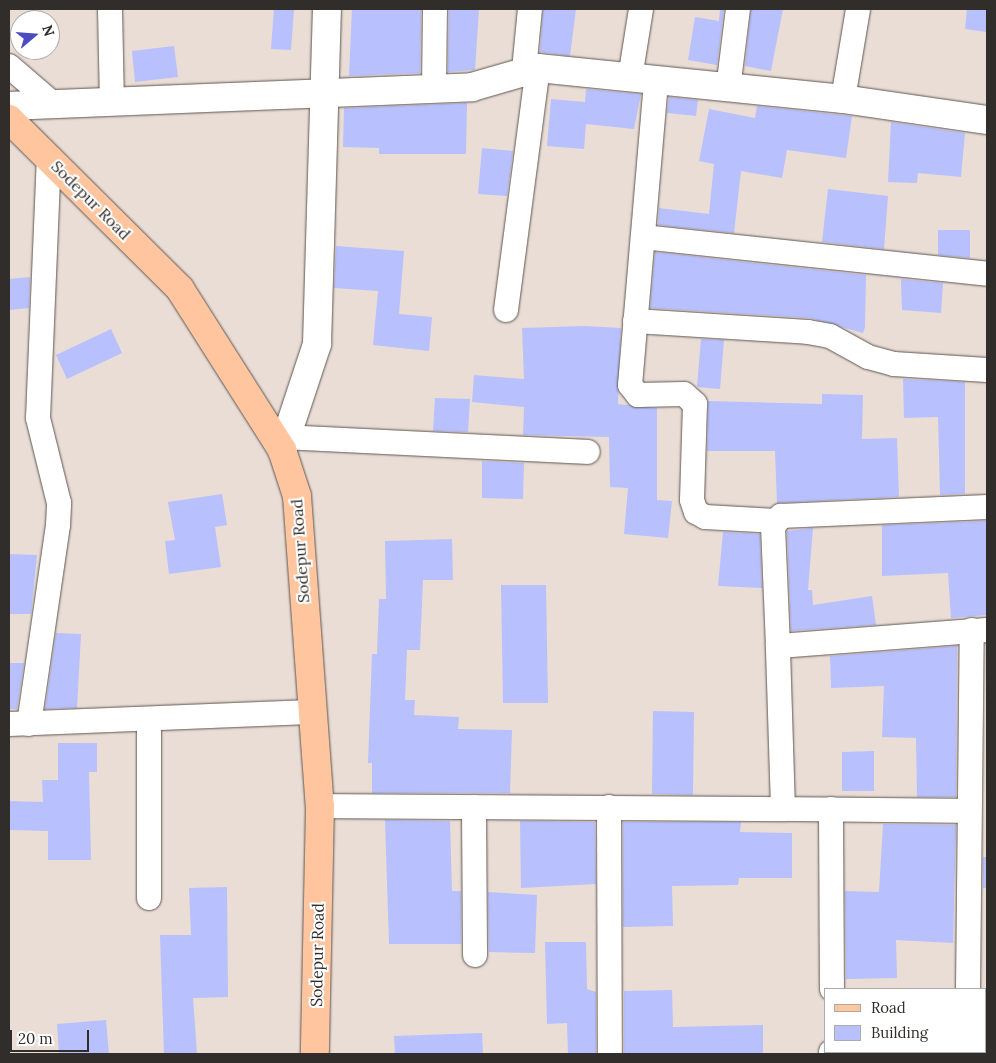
<!DOCTYPE html>
<html>
<head>
<meta charset="utf-8">
<style>
	body { margin:0 }
	#map { position:relative; width:996px; height:1063px; overflow:hidden; background:#e9ddd6; font-family:Lora,serif }
	div>[style] { position:absolute }
	[style*='--x'] { left:calc(var(--x)*1px); top:calc(var(--y)*1px); width:calc(var(--w)*1px); rotate:calc(var(--a)*1deg) }
	.building>* { inset:0; background:#b8c0fd }
	.roads { filter:drop-shadow(0 0 1px #605650) drop-shadow(0 0 1px #605650) }
	.street>* { height:24px; margin:-12px; padding:0 12px; transform-origin:12px; border-radius:12px; background:#fff }
	.secondary>* { height:28px; margin:-14px; padding:0 14px; transform-origin:14px; border-radius:14px; background:#fff }
	.primary>* { height:28px; margin:-14px; padding:0 14px; transform-origin:14px; border-radius:14px; background:#fec59e }
	span { translate:-50% -50%; white-space:nowrap; text-align:center; line-height:1.15; -webkit-text-stroke:4px #fff; paint-order:stroke }
	.street-label { font-size:16px; color:#312d2a }
	.frame { position:absolute; inset:0; border:10px solid #312d2a; pointer-events:none }
	.legend { position:absolute; left:824px; top:988px; width:162px; height:65px; box-sizing:border-box; background:#fff; border:1px solid #adabaa; margin:0; padding:6px 9px; list-style:none; font-size:15px; color:#312d2a }
	.legend li { display:flex; align-items:center; gap:10px; height:25px }
	.legend b { width:25px; border:1px solid #adabaa }
	.north { position:absolute; left:10px; top:10px; width:50px; height:50px; box-sizing:border-box; background:#fff; border:1px solid #adabaa; border-radius:50%; rotate:72deg; font-size:14px; font-weight:700; line-height:20px; text-align:center; color:#312d2a }
	.north::after { content:''; display:block; margin:auto; width:18px; height:22px; background:#4d4bc2; clip-path:polygon(50% 0,100% 100%,50% 72%,0 100%) }
	.scale { position:absolute; left:10px; top:1030px; width:79px; height:22px; box-sizing:border-box; border:2px solid #312d2a; border-top:0; padding-left:6px; font-size:15px; line-height:18px; white-space:nowrap; color:#312d2a; -webkit-text-stroke:4px #fff; paint-order:stroke }
</style>
</head>
<body>
<div id="map">
	<div class="building">
		<i style="clip-path:polygon(274px 9px,294px 9px,291px 50px,271px 49px)"></i>
		<i style="clip-path:polygon(352px 9px,421px 9px,420px 73px,349px 76px)"></i>
		<i style="clip-path:polygon(449px 9px,479px 9px,475px 70px,448px 72px)"></i>
		<i style="clip-path:polygon(543px 9px,576px 9px,570px 56px,540px 52px)"></i>
		<i style="clip-path:polygon(720px 9px,724px 9px,717px 65px,688px 60px,695px 17px,719px 21px)"></i>
		<i style="clip-path:polygon(751px 9px,783px 9px,771px 71px,745px 66px)"></i>
		<i style="clip-path:polygon(967px 9px,987px 9px,987px 32px,965px 29px)"></i>
		<i style="clip-path:polygon(174px 46px,178px 77px,135px 82px,132px 51px)"></i>
		<i style="clip-path:polygon(586px 89px,641px 94px,634px 129px,586px 124px,584px 149px,547px 146px,551px 99px,585px 102px)"></i>
		<i style="clip-path:polygon(669px 97px,698px 100px,696px 116px,667px 113px)"></i>
		<i style="clip-path:polygon(467px 103px,466px 154px,379px 154px,379px 148px,343px 147px,344px 108px)"></i>
		<i style="clip-path:polygon(757px 106px,852px 116px,846px 158px,787px 150px,782px 178px,741px 171px,734px 233px,658px 225px,659px 208px,709px 214px,714px 164px,699px 161px,709px 109px,755px 118px)"></i>
		<i style="clip-path:polygon(891px 122px,965px 133px,961px 177px,918px 173px,917px 183px,888px 182px)"></i>
		<i style="clip-path:polygon(482px 148px,513px 151px,507px 196px,478px 194px)"></i>
		<i style="clip-path:polygon(828px 189px,888px 196px,884px 249px,822px 242px)"></i>
		<i style="clip-path:polygon(938px 230px,970px 230px,970px 258px,938px 255px)"></i>
		<i style="clip-path:polygon(336px 246px,404px 251px,399px 314px,432px 317px,429px 351px,373px 345px,378px 291px,334px 288px)"></i>
		<i style="clip-path:polygon(655px 252px,866px 275px,865px 327px,863px 333px,809px 318px,650px 308px)"></i>
		<i style="clip-path:polygon(30px 277px,29px 308px,9px 310px,9px 279px)"></i>
		<i style="clip-path:polygon(901px 279px,943px 283px,941px 313px,902px 310px)"></i>
		<i style="clip-path:polygon(584px 326px,621px 328px,618px 404px,657px 408px,657px 500px,672px 501px,668px 538px,624px 534px,628px 488px,610px 487px,609px 437px,523px 435px,524px 407px,472px 402px,474px 375px,524px 379px,522px 328px)"></i>
		<i style="clip-path:polygon(111px 329px,122px 353px,67px 379px,56px 355px)"></i>
		<i style="clip-path:polygon(701px 339px,724px 340px,720px 389px,697px 387px)"></i>
		<i style="clip-path:polygon(903px 379px,965px 382px,965px 494px,940px 495px,938px 417px,904px 418px)"></i>
		<i style="clip-path:polygon(822px 394px,863px 395px,862px 439px,897px 438px,899px 497px,777px 503px,775px 451px,707px 451px,708px 401px,822px 404px)"></i>
		<i style="clip-path:polygon(435px 398px,470px 399px,468px 432px,433px 431px)"></i>
		<i style="clip-path:polygon(482px 461px,524px 463px,523px 499px,482px 498px)"></i>
		<i style="clip-path:polygon(222px 494px,227px 525px,215px 527px,221px 567px,169px 574px,165px 541px,175px 540px,168px 502px)"></i>
		<i style="clip-path:polygon(987px 521px,987px 615px,951px 618px,948px 573px,882px 576px,882px 525px)"></i>
		<i style="clip-path:polygon(813px 528px,808px 590px,812px 590px,813px 605px,872px 596px,876px 625px,791px 631px,787px 531px)"></i>
		<i style="clip-path:polygon(723px 532px,760px 534px,762px 588px,718px 586px)"></i>
		<i style="clip-path:polygon(452px 539px,453px 580px,423px 580px,420px 650px,407px 650px,405px 700px,415px 700px,414px 715px,459px 717px,458px 729px,512px 730px,510px 793px,372px 793px,372px 763px,368px 763px,372px 654px,377px 654px,379px 599px,386px 599px,385px 541px)"></i>
		<i style="clip-path:polygon(9px 554px,37px 555px,31px 614px,9px 614px)"></i>
		<i style="clip-path:polygon(501px 585px,546px 585px,548px 703px,503px 703px)"></i>
		<i style="clip-path:polygon(56px 633px,81px 634px,77px 708px,45px 709px)"></i>
		<i style="clip-path:polygon(957px 646px,956px 797px,917px 797px,916px 738px,882px 737px,884px 686px,831px 688px,830px 656px)"></i>
		<i style="clip-path:polygon(9px 663px,24px 663px,17px 709px,9px 709px)"></i>
		<i style="clip-path:polygon(653px 711px,694px 712px,693px 795px,652px 794px)"></i>
		<i style="clip-path:polygon(58px 743px,97px 743px,97px 772px,89px 772px,91px 860px,48px 860px,48px 831px,9px 830px,9px 801px,43px 802px,42px 780px,58px 780px)"></i>
		<i style="clip-path:polygon(874px 751px,874px 791px,842px 791px,842px 752px)"></i>
		<i style="clip-path:polygon(385px 820px,450px 821px,452px 891px,461px 891px,461px 944px,389px 944px)"></i>
		<i style="clip-path:polygon(520px 821px,595px 822px,596px 884px,521px 888px)"></i>
		<i style="clip-path:polygon(623px 822px,741px 822px,740px 832px,792px 833px,792px 878px,739px 878px,738px 885px,672px 886px,673px 926px,623px 927px)"></i>
		<i style="clip-path:polygon(883px 824px,956px 825px,953px 943px,896px 940px,897px 978px,846px 979px,845px 891px,879px 892px)"></i>
		<i style="clip-path:polygon(983px 857px,987px 857px,987px 888px,983px 888px)"></i>
		<i style="clip-path:polygon(227px 887px,228px 997px,193px 998px,197px 1054px,164px 1054px,160px 935px,191px 935px,189px 888px)"></i>
		<i style="clip-path:polygon(488px 892px,537px 895px,535px 953px,489px 952px)"></i>
		<i style="clip-path:polygon(545px 942px,586px 942px,587px 989px,596px 992px,596px 1054px,568px 1054px,567px 1023px,547px 1024px)"></i>
		<i style="clip-path:polygon(672px 990px,673px 1027px,763px 1025px,763px 1054px,624px 1054px,624px 991px)"></i>
		<i style="clip-path:polygon(106px 1020px,109px 1054px,59px 1054px,57px 1024px)"></i>
		<i style="clip-path:polygon(482px 1033px,483px 1054px,395px 1054px,394px 1036px)"></i>
	</div>
	<div class="roads">
		<div class="street">
			<i style="--x:110;--y:9;--w:94;--a:88.8"></i>
			<i style="--x:9;--y:66;--w:58;--a:40.8"></i>
			<i style="--x:524;--y:70;--w:61;--a:-84.4"></i>
			<i style="--x:630;--y:78;--w:70;--a:-80.9"></i>
			<i style="--x:656;--y:82;--w:304;--a:94.9"></i>
			<i style="--x:630;--y:385;--w:13;--a:51"></i>
			<i style="--x:638;--y:395;--w:46;--a:-1.2"></i>
			<i style="--x:684;--y:394;--w:15;--a:42"></i>
			<i style="--x:695;--y:404;--w:96;--a:91.8"></i>
			<i style="--x:692;--y:500;--w:13;--a:72"></i>
			<i style="--x:696;--y:512;--w:10;--a:29"></i>
			<i style="--x:705;--y:517;--w:71;--a:3.2"></i>
			<i style="--x:434;--y:88;--w:79;--a:-89.3"></i>
			<i style="--x:728;--y:89;--w:81;--a:-82.9"></i>
			<i style="--x:843;--y:99;--w:91;--a:-80.5"></i>
			<i style="--x:643;--y:237;--w:346;--a:6.1"></i>
			<i style="--x:506;--y:310;--w:244;--a:-82.5"></i>
			<i style="--x:635;--y:321;--w:173;--a:3.6"></i>
			<i style="--x:808;--y:332;--w:22;--a:10"></i>
			<i style="--x:830;--y:336;--w:43;--a:28.9"></i>
			<i style="--x:868;--y:357;--w:27;--a:15"></i>
			<i style="--x:894;--y:364;--w:93;--a:3.7"></i>
			<i style="--x:284;--y:437;--w:304;--a:2.8"></i>
			<i style="--x:778;--y:646;--w:119;--a:-92.4"></i>
			<i style="--x:773;--y:527;--w:14;--a:-54"></i>
			<i style="--x:781;--y:516;--w:206;--a:-2.5"></i>
			<i style="--x:149;--y:721;--w:177;--a:90"></i>
			<i style="--x:9;--y:724;--w:302;--a:-2.3"></i>
			<i style="--x:29;--y:724;--w:201;--a:-81.7"></i>
			<i style="--x:58;--y:525;--w:22;--a:-87"></i>
			<i style="--x:59;--y:503;--w:88;--a:-103.9"></i>
			<i style="--x:38;--y:418;--w:260;--a:-87.6"></i>
			<i style="--x:320;--y:806;--w:463;--a:0.4"></i>
			<i style="--x:783;--y:809;--w:163;--a:-91.8"></i>
			<i style="--x:778;--y:646;--w:210;--a:-4.4"></i>
			<i style="--x:474;--y:807;--w:148;--a:89.6"></i>
			<i style="--x:609;--y:807;--w:247;--a:89.8"></i>
			<i style="--x:783;--y:809;--w:185;--a:0.6"></i>
			<i style="--x:831;--y:809;--w:180;--a:89.7"></i>
			<i style="--x:968;--y:989;--w:359;--a:-89.4"></i>
			<i style="--x:831;--y:1052;--w:2;--a:90"></i>
			<i style="--x:968;--y:1054;--w:2;--a:-90"></i>
		</div>
		<div class="secondary">
			<i style="--x:9;--y:106;--w:463;--a:-2.3"></i>
			<i style="--x:472;--y:87;--w:69;--a:-16.1"></i>
			<i style="--x:538;--y:68;--w:307;--a:5.8"></i>
			<i style="--x:843;--y:99;--w:146;--a:8.3"></i>
			<i style="--x:282;--y:450;--w:112;--a:-71.7"></i>
			<i style="--x:317;--y:344;--w:335;--a:-88.3"></i>
		</div>
		<div class="primary">
			<i style="--x:9;--y:119;--w:241;--a:44.8"></i>
			<i style="--x:180;--y:289;--w:191;--a:57.6"></i>
			<i style="--x:282;--y:450;--w:48;--a:71.9"></i>
			<i style="--x:297;--y:496;--w:311;--a:85.8"></i>
			<i style="--x:320;--y:806;--w:248;--a:91.2"></i>
		</div>
	</div>
	<div class="street-label">
		<span style="left:91px;top:200px;rotate:45deg">Sodepur Road</span>
		<span style="left:300px;top:551px;rotate:-94deg">Sodepur Road</span>
		<span style="left:317px;top:955px;rotate:-89deg">Sodepur Road</span>
	</div>
	<div class="frame"></div>
	<ul class="legend">
	<li><b style="height:6px;background:#fec59e"></b>Road</li>
	<li><b style="height:14px;background:#b8c0fd"></b>Building</li>
	</ul>
	<div class="north">N</div>
	<div class="scale">20 m</div>
</div>
</body>
</html>
